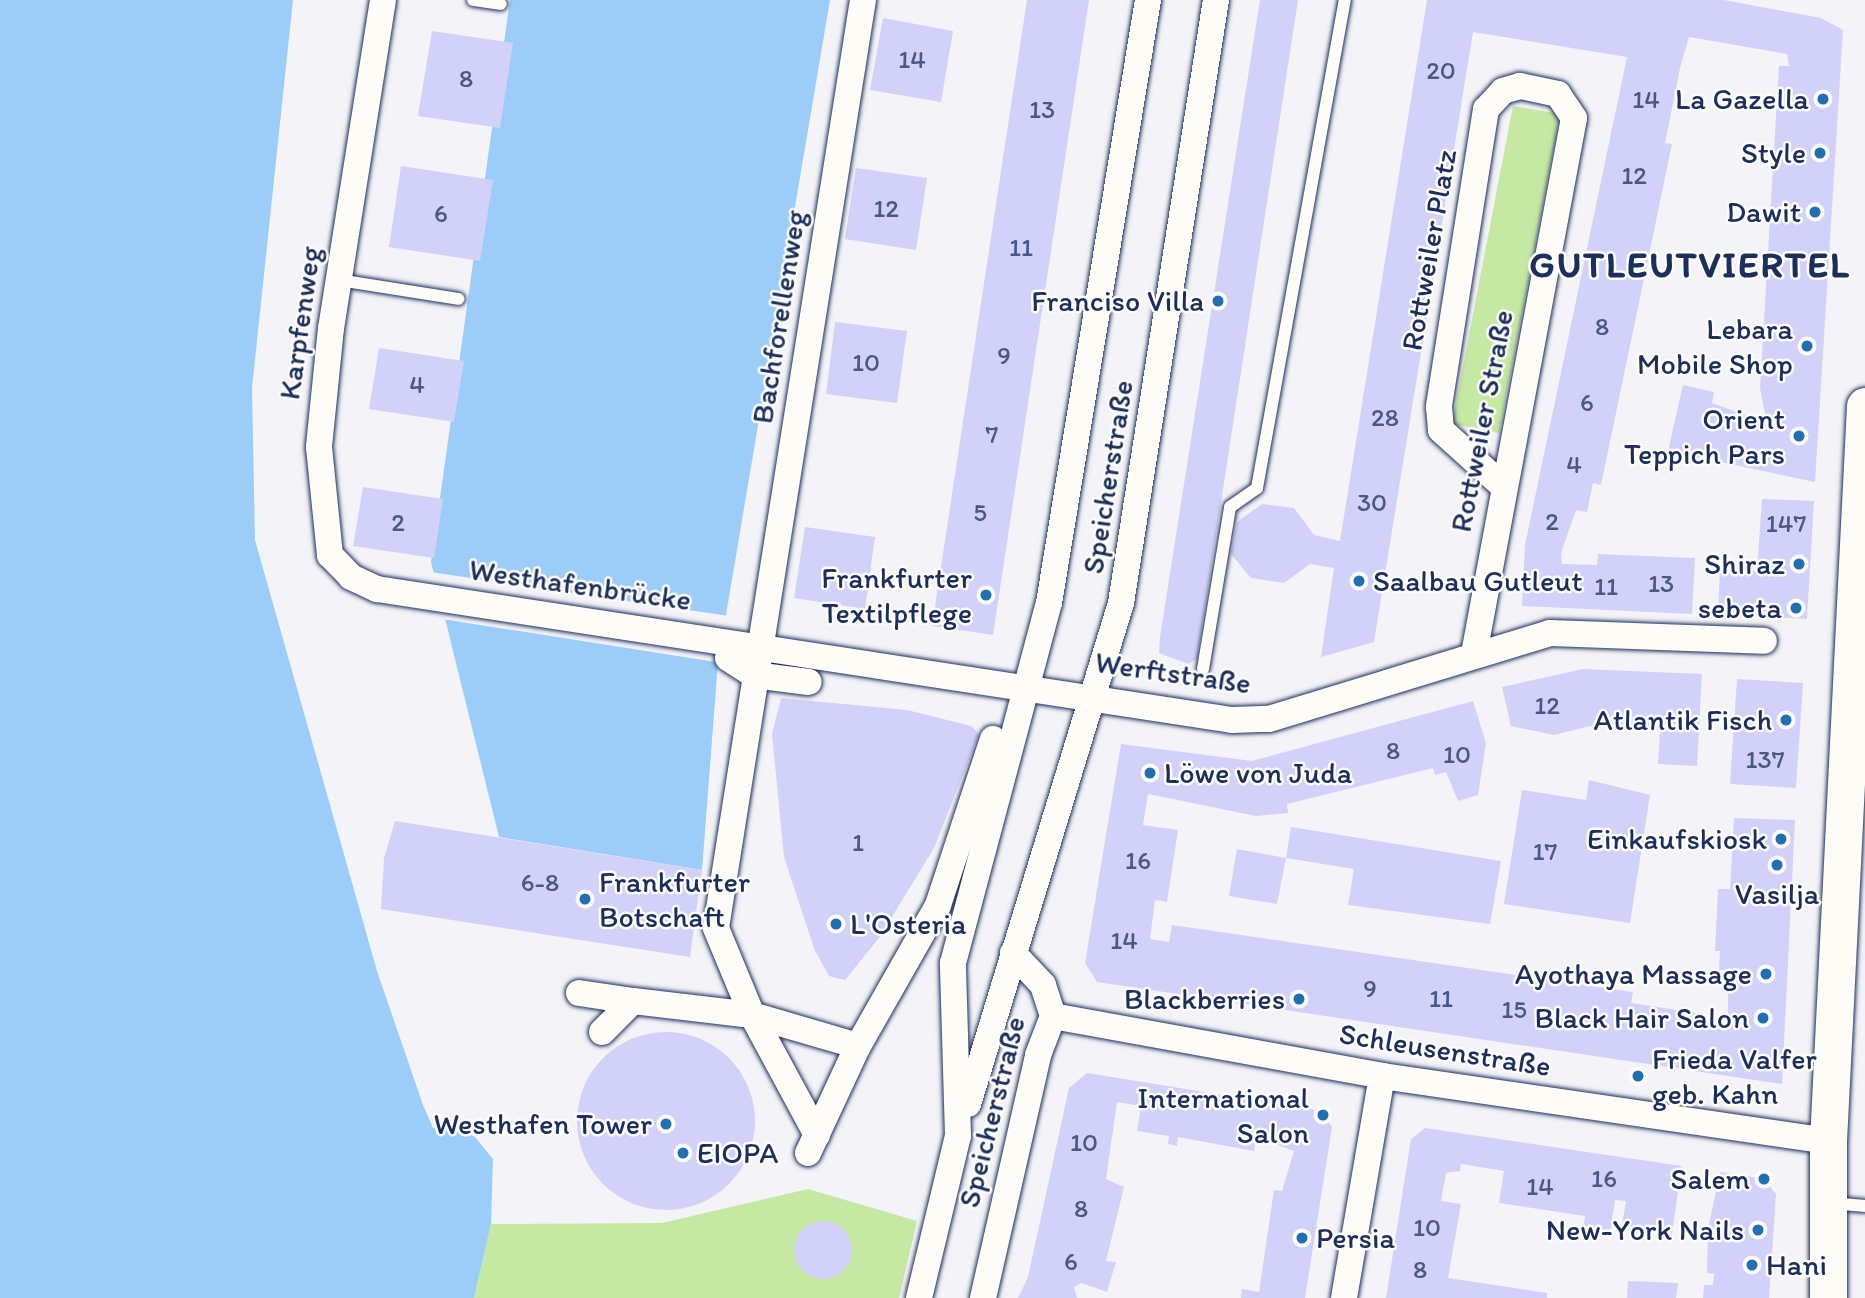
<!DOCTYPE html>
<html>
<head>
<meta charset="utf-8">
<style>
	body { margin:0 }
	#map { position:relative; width:1865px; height:1298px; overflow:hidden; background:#f4f3f7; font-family:Itim,sans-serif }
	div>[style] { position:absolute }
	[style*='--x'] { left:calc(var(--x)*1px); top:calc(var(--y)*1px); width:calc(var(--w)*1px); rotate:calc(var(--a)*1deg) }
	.green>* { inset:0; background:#c5e8a2 }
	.water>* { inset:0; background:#9ccdf9 }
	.pier>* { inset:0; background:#f4f3f7 }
	.building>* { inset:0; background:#d2d1f9 }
	.round { border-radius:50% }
	.roads { filter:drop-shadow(0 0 2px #1b2f5e) drop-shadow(0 0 2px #1b2f5e) }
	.lane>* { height:12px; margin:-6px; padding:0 6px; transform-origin:6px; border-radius:6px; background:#fdfcf7 }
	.street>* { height:26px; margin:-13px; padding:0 13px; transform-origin:13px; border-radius:13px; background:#fdfcf7 }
	.secondary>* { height:37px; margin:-18.5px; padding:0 18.5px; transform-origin:18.5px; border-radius:18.5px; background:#fdfcf7 }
	.dots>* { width:19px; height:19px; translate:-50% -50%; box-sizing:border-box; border:4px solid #fdfcf7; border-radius:50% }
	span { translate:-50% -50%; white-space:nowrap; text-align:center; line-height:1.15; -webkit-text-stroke:5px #fdfcf7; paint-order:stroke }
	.number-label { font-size:26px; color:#495885 }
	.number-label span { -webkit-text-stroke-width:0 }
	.poi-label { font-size:30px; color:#1b2f5e }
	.right { translate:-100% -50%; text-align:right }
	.left { translate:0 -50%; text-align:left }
	.street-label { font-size:30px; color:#1b2f5e }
	.district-label { font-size:37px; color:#1b2f5e; font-weight:700; letter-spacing:2px }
</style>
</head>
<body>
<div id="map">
	<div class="green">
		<i style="clip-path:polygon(1513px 106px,1560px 114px,1499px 433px,1452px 424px)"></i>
		<i style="clip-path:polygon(808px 1189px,917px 1221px,899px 1298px,474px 1298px,491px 1224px,662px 1223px)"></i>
	</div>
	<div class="water">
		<i style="clip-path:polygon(0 0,293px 0,252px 388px,255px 540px,377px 971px,423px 1105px,433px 1128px,452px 1126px,475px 1137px,493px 1159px,491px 1224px,474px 1298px,0 1298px)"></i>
		<i style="clip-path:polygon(510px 0,830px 0,718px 662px,702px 870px,499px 837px,431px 562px)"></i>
	</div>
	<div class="pier">
		<i style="clip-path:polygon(430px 572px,729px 616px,722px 663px,442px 619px)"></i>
	</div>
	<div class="building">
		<i style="clip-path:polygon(1027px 0,1089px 0,993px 635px,932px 626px)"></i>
		<i style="clip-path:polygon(1260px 0,1298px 0,1197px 659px,1188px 664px,1159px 653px,1160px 637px)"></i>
		<i style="clip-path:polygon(1427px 0,1724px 0,1821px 18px,1843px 30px,1815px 482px,1668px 451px,1683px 385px,1714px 392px,1712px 403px,1767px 423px,1760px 388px,1779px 66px,1789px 66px,1787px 54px,1689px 37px,1680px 68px,1665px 143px,1672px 144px,1601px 485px,1593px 483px,1587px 512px,1576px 510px,1561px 553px,1562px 564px,1597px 565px,1598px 554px,1695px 558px,1692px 614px,1522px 606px,1525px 545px,1627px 57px,1473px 32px,1374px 642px,1321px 657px,1334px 568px,1310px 564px,1284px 583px,1251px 578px,1231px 554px,1237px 522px,1262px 504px,1294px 508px,1314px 535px,1340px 541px)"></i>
		<i style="clip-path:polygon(883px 18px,953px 31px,941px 102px,870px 90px)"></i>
		<i style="clip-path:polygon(432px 31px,513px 43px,500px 128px,418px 116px)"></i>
		<i style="clip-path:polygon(401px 166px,493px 180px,480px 261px,389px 247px)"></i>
		<i style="clip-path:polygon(856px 168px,927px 178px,916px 250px,845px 239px)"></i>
		<i style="clip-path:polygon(835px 322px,907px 331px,897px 403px,826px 394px)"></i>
		<i style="clip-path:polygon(379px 348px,464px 361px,454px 422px,369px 409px)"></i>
		<i style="clip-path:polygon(363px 487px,443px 499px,434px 558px,353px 546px)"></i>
		<i style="clip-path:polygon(1762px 499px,1814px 501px,1807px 619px,1718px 614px,1720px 569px,1757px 571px)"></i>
		<i style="clip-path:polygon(805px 527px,875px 537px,865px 609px,794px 598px)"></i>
		<i style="clip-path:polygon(1583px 669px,1702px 674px,1697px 766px,1658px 764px,1660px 730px,1590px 726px,1554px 735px,1511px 726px,1502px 687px)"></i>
		<i style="clip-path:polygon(1737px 679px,1803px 683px,1796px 788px,1730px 784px)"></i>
		<i style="clip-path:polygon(781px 698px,907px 710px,971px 726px,979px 734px,934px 848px,879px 938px,845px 980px,829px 976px,815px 951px,784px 857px,772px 734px)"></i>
		<i style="clip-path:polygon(1473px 701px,1486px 743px,1478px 795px,1458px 801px,1446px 772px,1435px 775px,1433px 768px,1287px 804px,1288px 813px,1256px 816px,1148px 794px,1143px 825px,1178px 830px,1167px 902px,1155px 900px,1150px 939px,1169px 942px,1172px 925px,1633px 992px,1631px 1003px,1702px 1014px,1700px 1023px,1728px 1027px,1728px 970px,1719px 970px,1720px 951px,1715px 951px,1718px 889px,1730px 889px,1734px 818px,1795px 820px,1782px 1084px,1097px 982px,1085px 963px,1121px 744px,1252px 761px)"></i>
		<i style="clip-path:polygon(1589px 780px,1650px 795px,1630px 923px,1504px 904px,1522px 790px,1586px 800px)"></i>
		<i style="clip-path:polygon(395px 821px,702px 870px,690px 957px,381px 909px,384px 858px)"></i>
		<i style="clip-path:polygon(1291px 827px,1501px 861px,1490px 924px,1348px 905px,1354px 869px,1286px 858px,1277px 904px,1229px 896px,1237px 849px,1286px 858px)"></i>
		<i class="round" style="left:577px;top:1032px;width:178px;height:178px"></i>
		<i style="clip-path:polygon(1087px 1073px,1322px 1111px,1332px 1127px,1305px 1298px,1241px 1298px,1242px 1289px,1259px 1292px,1274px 1190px,1282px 1191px,1294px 1151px,1256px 1137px,1254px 1151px,1178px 1137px,1177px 1146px,1168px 1144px,1169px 1136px,1137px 1131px,1141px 1106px,1117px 1102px,1106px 1179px,1124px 1187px,1106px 1261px,1116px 1262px,1107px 1292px,1081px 1283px,1074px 1287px,1077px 1298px,1018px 1298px,1028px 1277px,1069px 1088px)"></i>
		<i style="clip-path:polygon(1425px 1128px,1682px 1166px,1672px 1233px,1622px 1225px,1626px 1201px,1615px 1200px,1610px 1233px,1583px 1229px,1585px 1216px,1499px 1203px,1504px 1171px,1461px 1164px,1460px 1171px,1446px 1173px,1441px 1201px,1461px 1204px,1448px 1278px,1547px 1293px,1547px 1298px,1386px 1298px,1411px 1139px)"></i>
		<i style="clip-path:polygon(1720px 1172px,1764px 1179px,1776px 1194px,1769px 1298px,1703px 1298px,1704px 1285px,1713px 1285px,1714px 1274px,1707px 1273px,1708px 1229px)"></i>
		<i class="round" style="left:794px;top:1221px;width:58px;height:58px"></i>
		<i style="clip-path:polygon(1628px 1281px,1678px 1283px,1676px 1298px,1627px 1298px)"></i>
	</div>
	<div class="roads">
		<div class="lane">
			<i style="--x:473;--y:0;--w:28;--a:8"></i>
			<i style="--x:339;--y:280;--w:121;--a:9"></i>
			<i style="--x:1203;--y:669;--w:164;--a:-80.5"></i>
			<i style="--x:1230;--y:507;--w:33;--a:-35"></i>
			<i style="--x:1257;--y:488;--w:496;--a:-79.8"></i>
			<i style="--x:1831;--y:1203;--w:34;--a:5"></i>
		</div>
		<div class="street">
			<i style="--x:383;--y:0;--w:332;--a:99"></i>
			<i style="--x:331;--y:328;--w:120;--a:95.8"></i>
			<i style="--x:319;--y:447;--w:109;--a:84.2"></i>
			<i style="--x:330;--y:555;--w:30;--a:46"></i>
			<i style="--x:351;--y:577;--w:29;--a:25"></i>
			<i style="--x:377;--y:589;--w:865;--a:8.71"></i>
			<i style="--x:1232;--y:720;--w:37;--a:-2"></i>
			<i style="--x:1269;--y:719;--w:294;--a:-17"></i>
			<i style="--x:1550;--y:633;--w:214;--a:2.1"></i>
			<i style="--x:1474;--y:654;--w:545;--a:-79.43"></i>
			<i style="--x:1574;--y:118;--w:29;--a:-124"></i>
			<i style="--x:1558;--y:94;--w:39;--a:-168"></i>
			<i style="--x:1520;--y:86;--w:18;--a:164"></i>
			<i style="--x:1503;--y:91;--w:25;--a:133"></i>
			<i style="--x:1486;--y:109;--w:302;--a:99"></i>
			<i style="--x:1439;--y:407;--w:23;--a:85"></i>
			<i style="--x:1441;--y:430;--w:84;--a:42.1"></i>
			<i style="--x:728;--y:658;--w:31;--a:33"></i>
			<i style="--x:754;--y:675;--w:55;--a:7.3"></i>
			<i style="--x:579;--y:993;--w:55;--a:8.4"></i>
			<i style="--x:1053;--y:1016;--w:334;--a:10.3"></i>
			<i style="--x:1382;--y:1076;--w:451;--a:8.3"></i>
			<i style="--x:602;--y:1032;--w:44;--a:-45"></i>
			<i style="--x:633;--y:1001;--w:120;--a:6.7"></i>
			<i style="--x:752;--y:1015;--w:110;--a:16.3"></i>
			<i style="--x:968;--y:1104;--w:524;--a:-73.02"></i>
			<i style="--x:1121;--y:603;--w:610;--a:-81.05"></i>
			<i style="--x:817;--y:1135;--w:136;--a:-118.4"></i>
			<i style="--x:752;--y:1015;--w:94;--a:-112.5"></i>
			<i style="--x:716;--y:928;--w:940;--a:-81"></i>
			<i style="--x:808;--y:1153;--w:118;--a:-65"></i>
			<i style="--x:858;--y:1046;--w:162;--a:-60.4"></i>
			<i style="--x:938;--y:905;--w:175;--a:-71.7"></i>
			<i style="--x:919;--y:1298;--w:167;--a:-76.5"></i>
			<i style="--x:958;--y:1136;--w:173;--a:-91.7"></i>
			<i style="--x:953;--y:963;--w:373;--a:-75.1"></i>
			<i style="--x:1049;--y:603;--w:611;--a:-80.68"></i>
			<i style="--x:983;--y:1298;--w:249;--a:-77.2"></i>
			<i style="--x:1038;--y:1055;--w:42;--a:-69"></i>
			<i style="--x:1053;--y:1016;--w:33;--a:-108"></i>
			<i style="--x:1043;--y:985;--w:44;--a:-133.2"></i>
			<i style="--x:1344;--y:1298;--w:225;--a:-80.3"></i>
		</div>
		<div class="secondary">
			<i style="--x:1828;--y:1298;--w:157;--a:-90"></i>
			<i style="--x:1828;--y:1141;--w:736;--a:-87.12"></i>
		</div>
	</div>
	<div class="dots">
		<i style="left:1823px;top:99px;background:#1f6fb2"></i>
		<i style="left:1820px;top:153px;background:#1f6fb2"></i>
		<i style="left:1815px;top:212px;background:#1f6fb2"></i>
		<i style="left:1218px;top:301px;background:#1f6fb2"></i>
		<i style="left:1807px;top:346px;background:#1f6fb2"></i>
		<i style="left:1799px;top:436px;background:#1f6fb2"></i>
		<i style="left:1799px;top:564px;background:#1f6fb2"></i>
		<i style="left:1359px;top:581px;background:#1f6fb2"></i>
		<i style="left:986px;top:595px;background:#1f6fb2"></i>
		<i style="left:1796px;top:608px;background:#1f6fb2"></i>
		<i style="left:1786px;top:720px;background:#1f6fb2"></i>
		<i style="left:1150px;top:773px;background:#1f6fb2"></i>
		<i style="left:1781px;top:839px;background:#1f6fb2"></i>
		<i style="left:1777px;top:865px;background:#1f6fb2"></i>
		<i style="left:585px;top:899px;background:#1f6fb2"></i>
		<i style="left:836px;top:924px;background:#1f6fb2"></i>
		<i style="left:1766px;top:974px;background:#1f6fb2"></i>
		<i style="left:1299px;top:999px;background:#1f6fb2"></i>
		<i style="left:1763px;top:1018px;background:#1f6fb2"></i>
		<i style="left:1638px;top:1076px;background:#1f6fb2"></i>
		<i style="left:1323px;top:1115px;background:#1f6fb2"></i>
		<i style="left:666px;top:1124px;background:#1f6fb2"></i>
		<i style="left:683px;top:1153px;background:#1f6fb2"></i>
		<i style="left:1764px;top:1179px;background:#1f6fb2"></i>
		<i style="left:1758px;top:1230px;background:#1f6fb2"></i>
		<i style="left:1302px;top:1238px;background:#1f6fb2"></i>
		<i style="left:1752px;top:1265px;background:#1f6fb2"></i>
	</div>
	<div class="number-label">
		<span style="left:912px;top:60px">14</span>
		<span style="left:1441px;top:71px">20</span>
		<span style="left:466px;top:79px">8</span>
		<span style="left:1646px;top:100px">14</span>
		<span style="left:1042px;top:110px">13</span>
		<span style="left:1634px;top:176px">12</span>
		<span style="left:886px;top:209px">12</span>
		<span style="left:441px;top:214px">6</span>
		<span style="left:1021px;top:248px">11</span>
		<span style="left:1602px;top:327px">8</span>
		<span style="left:1004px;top:356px">9</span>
		<span style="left:866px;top:363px">10</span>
		<span style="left:417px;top:385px">4</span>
		<span style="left:1587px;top:403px">6</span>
		<span style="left:1385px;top:418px">28</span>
		<span style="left:992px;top:435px">7</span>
		<span style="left:1574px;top:465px">4</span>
		<span style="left:1372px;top:503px">30</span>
		<span style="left:980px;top:513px">5</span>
		<span style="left:1552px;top:522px">2</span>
		<span style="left:398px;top:523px">2</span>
		<span style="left:1786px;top:524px">147</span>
		<span style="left:1661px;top:584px">13</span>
		<span style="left:1606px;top:587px">11</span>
		<span style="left:1547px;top:706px">12</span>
		<span style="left:1393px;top:751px">8</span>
		<span style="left:1457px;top:755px">10</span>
		<span style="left:1765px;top:760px">137</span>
		<span style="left:858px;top:843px">1</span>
		<span style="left:1545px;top:852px">17</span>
		<span style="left:1138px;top:861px">16</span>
		<span style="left:540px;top:883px">6-8</span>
		<span style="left:1124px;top:941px">14</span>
		<span style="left:1370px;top:989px">9</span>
		<span style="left:1441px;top:999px">11</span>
		<span style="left:1514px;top:1010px">15</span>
		<span style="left:1084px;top:1143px">10</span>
		<span style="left:1604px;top:1179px">16</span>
		<span style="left:1540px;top:1187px">14</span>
		<span style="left:1081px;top:1209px">8</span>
		<span style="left:1427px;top:1228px">10</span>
		<span style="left:1071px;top:1262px">6</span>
		<span style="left:1420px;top:1270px">8</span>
	</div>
	<div class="poi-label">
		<span class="right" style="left:1809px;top:99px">La Gazella</span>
		<span class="right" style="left:1806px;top:153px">Style</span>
		<span class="right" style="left:1801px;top:212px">Dawit</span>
		<span class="right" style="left:1204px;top:301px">Franciso Villa</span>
		<span class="right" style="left:1793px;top:346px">Lebara<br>Mobile Shop</span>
		<span class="right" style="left:1785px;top:436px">Orient<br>Teppich Pars</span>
		<span class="right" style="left:1785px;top:564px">Shiraz</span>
		<span class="right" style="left:972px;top:595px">Frankfurter<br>Textilpflege</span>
		<span class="left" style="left:1373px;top:581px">Saalbau Gutleut</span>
		<span class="right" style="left:1782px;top:608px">sebeta</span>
		<span class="right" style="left:1772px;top:720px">Atlantik Fisch</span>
		<span class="left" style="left:1164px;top:773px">Löwe von Juda</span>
		<span class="right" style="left:1767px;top:839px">Einkaufskiosk</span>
		<span class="left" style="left:599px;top:899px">Frankfurter<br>Botschaft</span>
		<span style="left:1777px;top:894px">Vasilja</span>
		<span class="left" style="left:850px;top:924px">L'Osteria</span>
		<span class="right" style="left:1752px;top:974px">Ayothaya Massage</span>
		<span class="right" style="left:1285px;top:999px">Blackberries</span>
		<span class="right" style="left:1749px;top:1018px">Black Hair Salon</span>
		<span class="left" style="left:1652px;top:1076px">Frieda Valfer<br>geb. Kahn</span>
		<span class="right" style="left:1309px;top:1115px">International<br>Salon</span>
		<span class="right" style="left:652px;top:1124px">Westhafen Tower</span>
		<span class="left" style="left:697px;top:1153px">EIOPA</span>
		<span class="right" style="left:1750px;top:1179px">Salem</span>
		<span class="right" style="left:1744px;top:1230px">New-York Nails</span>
		<span class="left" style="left:1316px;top:1238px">Persia</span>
		<span class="left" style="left:1766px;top:1265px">Hani</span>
	</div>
	<div class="street-label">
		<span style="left:1429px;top:250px;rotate:-80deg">Rottweiler Platz</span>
		<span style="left:779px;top:317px;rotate:-81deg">Bachforellenweg</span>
		<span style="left:300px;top:323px;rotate:-82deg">Karpfenweg</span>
		<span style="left:1482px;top:421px;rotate:-79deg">Rottweiler Straße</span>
		<span style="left:1108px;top:477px;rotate:-81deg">Speicherstraße</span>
		<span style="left:580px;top:585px;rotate:8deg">Westhafenbrücke</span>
		<span style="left:1173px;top:673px;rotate:8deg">Werftstraße</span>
		<span style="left:1445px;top:1050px;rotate:9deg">Schleusenstraße</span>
		<span style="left:992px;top:1112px;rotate:-76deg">Speicherstraße</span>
	</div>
	<div class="district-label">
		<span style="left:1690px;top:264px">GUTLEUTVIERTEL</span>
	</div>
</div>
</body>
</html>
